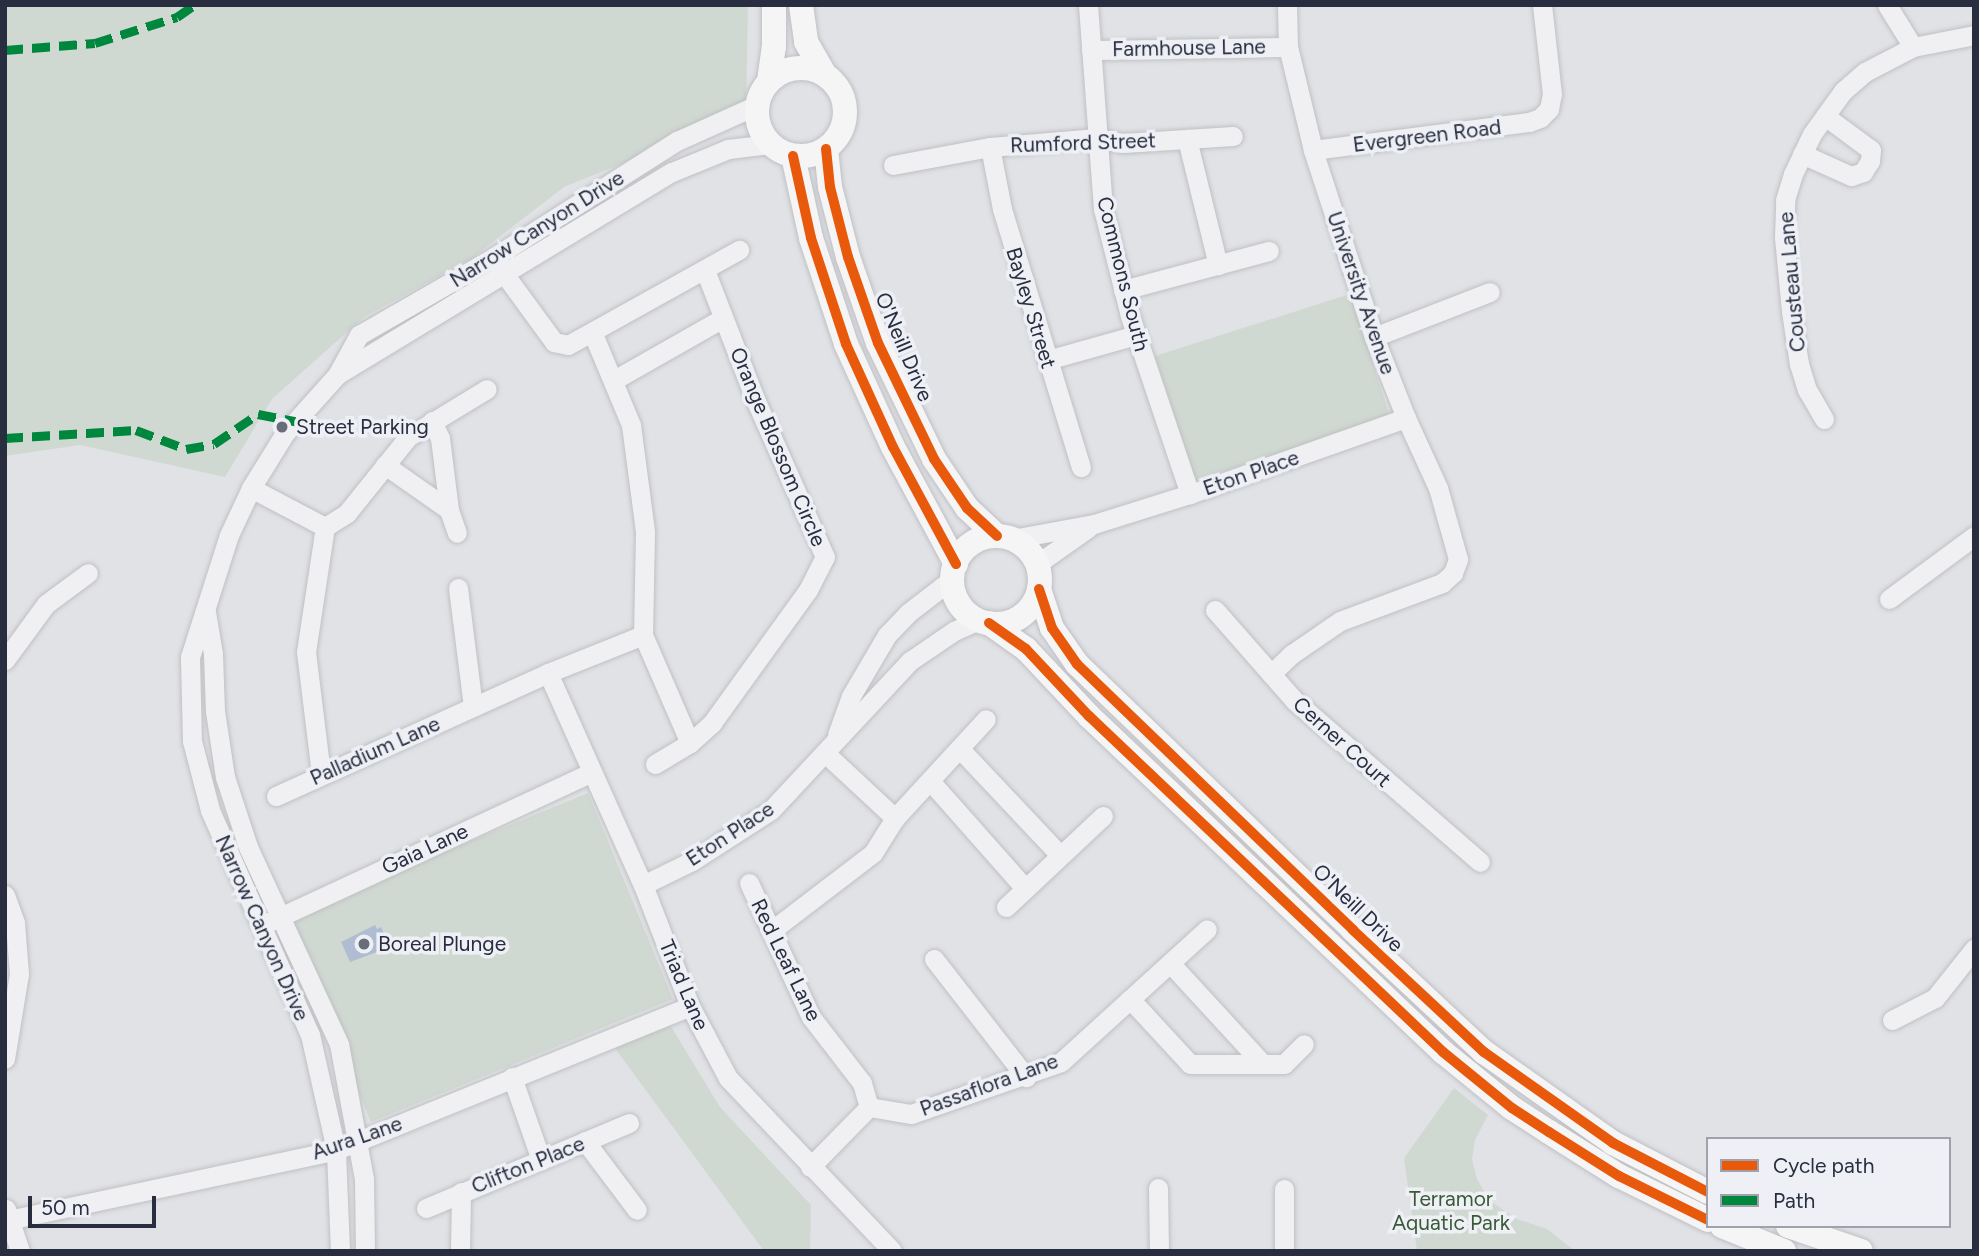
<!DOCTYPE html>
<html>
<head>
<meta charset="utf-8">
<style>
	body { margin:0 }
	#map { position:relative; width:1979px; height:1256px; overflow:hidden; background:#e1e2e6; font-family:Figtree,sans-serif }
	div>[style] { position:absolute }
	[style*='--x'] { left:calc(var(--x)*1px); top:calc(var(--y)*1px); width:calc(var(--w)*1px); rotate:calc(var(--a)*1deg) }
	.green>* { inset:0; background:#d0d9d1 }
	.water>* { inset:0; background:#afbcd1 }
	.roads { filter:drop-shadow(0 0 2px #bfc0c4) drop-shadow(0 0 2px #bfc0c4) }
	.minor>* { height:19px; margin:-9.5px; padding:0 9.5px; transform-origin:9.5px; border-radius:9.5px; background:#f0f0f2 }
	.major>* { height:24px; margin:-12px; padding:0 12px; transform-origin:12px; border-radius:12px; background:#f5f5f6 }
	.major>.ring { margin:-12px; padding:0; box-sizing:content-box; background:none; border:24px solid #f5f5f6; border-radius:50% }
	.quiet>* { height:9px; margin-top:-4.5px; transform-origin:0; background:repeating-linear-gradient(90deg,#00873e 0 18px,transparent 0 27px) }
	.cycleway>* { height:10px; margin:-5px; padding:0 5px; transform-origin:5px; border-radius:5px; background:#e8590c }
	.dots>* { width:19px; height:19px; translate:-50% -50%; box-sizing:border-box; border:4px solid #eef0f6; border-radius:50% }
	span { translate:-50% -50%; white-space:nowrap; text-align:center; line-height:1.15; -webkit-text-stroke:7px #eef0f6; paint-order:stroke }
	.street-label { font-size:21px; color:#282e3f }
	.poi-label { font-size:21px; color:#282e3f }
	.left { translate:0 -50%; text-align:left }
	.park-label { font-size:21px; color:#385a35 }
	.frame { position:absolute; inset:0; border:7px solid #282e3f; pointer-events:none }
	.legend { position:absolute; left:1706px; top:1137px; width:245px; height:91px; box-sizing:border-box; background:#eef0f6; border:2px solid #9fa2ad; margin:0; padding:9px 12px; list-style:none; font-size:21px; color:#282e3f }
	.legend li { display:flex; align-items:center; gap:14px; height:35px }
	.legend b { width:35px; border:2px solid #9fa2ad }
	.scale { position:absolute; left:28px; top:1196px; width:128px; height:32px; box-sizing:border-box; border:4px solid #282e3f; border-top:0; padding-left:9px; font-size:21px; line-height:24px; white-space:nowrap; color:#282e3f; -webkit-text-stroke:5px #eef0f6; paint-order:stroke }
</style>
</head>
<body>
<div id="map">
	<div class="green">
		<i style="clip-path:polygon(5px 5px,748px 5px,746px 113px,564px 187px,472px 258px,364px 317px,272px 399px,225px 477px,80px 445px,5px 456px)"></i>
		<i style="clip-path:polygon(1350px 294px,1390px 417px,1195px 480px,1155px 356px)"></i>
		<i style="clip-path:polygon(588px 793px,673px 999px,371px 1122px,286px 917px)"></i>
		<i style="clip-path:polygon(670px 1025px,720px 1107px,811px 1205px,810px 1250px,764px 1251px,614px 1047px)"></i>
		<i style="clip-path:polygon(1454px 1088px,1488px 1115px,1475px 1140px,1472px 1159px,1477px 1179px,1490px 1201px,1517px 1219px,1547px 1229px,1575px 1251px,1417px 1251px,1404px 1158px)"></i>
	</div>
	<div class="water">
		<i style="clip-path:polygon(375px 925px,377px 929px,381px 927px,388px 942px,385px 949px,350px 962px,341px 942px)"></i>
	</div>
	<div class="roads">
		<div class="minor">
			<i style="--x:1088;--y:5;--w:205;--a:85.8"></i>
			<i style="--x:1103;--y:209;--w:110;--a:75.8"></i>
			<i style="--x:1130;--y:316;--w:188;--a:71.4"></i>
			<i style="--x:1887;--y:5;--w:49;--a:58.2"></i>
			<i style="--x:1091;--y:50;--w:197;--a:-0.9"></i>
			<i style="--x:1187;--y:139;--w:130;--a:76.2"></i>
			<i style="--x:990;--y:147;--w:63;--a:79"></i>
			<i style="--x:1002;--y:209;--w:270;--a:73"></i>
			<i style="--x:1313;--y:150;--w:218;--a:-7.4"></i>
			<i style="--x:1529;--y:122;--w:12;--a:-20"></i>
			<i style="--x:1540;--y:118;--w:13;--a:-45"></i>
			<i style="--x:1549;--y:109;--w:15;--a:-79"></i>
			<i style="--x:1552;--y:94;--w:90;--a:-96.4"></i>
			<i style="--x:1802;--y:154;--w:54;--a:24.2"></i>
			<i style="--x:1851;--y:176;--w:13;--a:-18"></i>
			<i style="--x:1863;--y:172;--w:13;--a:-58"></i>
			<i style="--x:1870;--y:161;--w:11;--a:-85"></i>
			<i style="--x:1871;--y:150;--w:57;--a:-143.5"></i>
			<i style="--x:893;--y:165;--w:99;--a:-10.5"></i>
			<i style="--x:990;--y:147;--w:107;--a:-4.8"></i>
			<i style="--x:1097;--y:138;--w:26;--a:11"></i>
			<i style="--x:1123;--y:143;--w:110;--a:-3.6"></i>
			<i style="--x:497;--y:264;--w:97;--a:53.8"></i>
			<i style="--x:554;--y:342;--w:14;--a:12"></i>
			<i style="--x:568;--y:345;--w:196;--a:-29.1"></i>
			<i style="--x:1123;--y:290;--w:151;--a:-15"></i>
			<i style="--x:593;--y:334;--w:99;--a:67.3"></i>
			<i style="--x:631;--y:425;--w:108;--a:82.5"></i>
			<i style="--x:645;--y:532;--w:103;--a:91.1"></i>
			<i style="--x:643;--y:635;--w:118;--a:66.5"></i>
			<i style="--x:1374;--y:337;--w:124;--a:-21.2"></i>
			<i style="--x:1047;--y:360;--w:92;--a:-15.7"></i>
			<i style="--x:338;--y:374;--w:390;--a:-31.2"></i>
			<i style="--x:672;--y:172;--w:61;--a:-22.3"></i>
			<i style="--x:728;--y:149;--w:42;--a:-6.8"></i>
			<i style="--x:614;--y:380;--w:125;--a:-29.6"></i>
			<i style="--x:1824;--y:419;--w:34;--a:-120"></i>
			<i style="--x:1807;--y:390;--w:27;--a:-107"></i>
			<i style="--x:1799;--y:364;--w:54;--a:-98.6"></i>
			<i style="--x:1791;--y:311;--w:74;--a:-95.4"></i>
			<i style="--x:1784;--y:237;--w:37;--a:-88"></i>
			<i style="--x:1785;--y:200;--w:27;--a:-73"></i>
			<i style="--x:1793;--y:174;--w:44;--a:-64.6"></i>
			<i style="--x:1812;--y:134;--w:53;--a:-54.2"></i>
			<i style="--x:1843;--y:91;--w:29;--a:-41"></i>
			<i style="--x:1865;--y:72;--w:54;--a:-27.5"></i>
			<i style="--x:1913;--y:47;--w:62;--a:-11.1"></i>
			<i style="--x:432;--y:421;--w:19;--a:65"></i>
			<i style="--x:440;--y:438;--w:73;--a:82.9"></i>
			<i style="--x:449;--y:510;--w:24;--a:71"></i>
			<i style="--x:385;--y:465;--w:78;--a:35.1"></i>
			<i style="--x:251;--y:488;--w:84;--a:27.8"></i>
			<i style="--x:1012;--y:539;--w:83;--a:-10.4"></i>
			<i style="--x:1094;--y:524;--w:101;--a:-17.4"></i>
			<i style="--x:1190;--y:494;--w:229;--a:-19.4"></i>
			<i style="--x:1037;--y:564;--w:62;--a:-35.2"></i>
			<i style="--x:458;--y:588;--w:119;--a:82.8"></i>
			<i style="--x:1889;--y:599;--w:106;--a:-36.5"></i>
			<i style="--x:1215;--y:610;--w:121;--a:48.7"></i>
			<i style="--x:1295;--y:701;--w:245;--a:41"></i>
			<i style="--x:206;--y:612;--w:43;--a:80.5"></i>
			<i style="--x:213;--y:654;--w:57;--a:88"></i>
			<i style="--x:215;--y:711;--w:67;--a:81.4"></i>
			<i style="--x:225;--y:777;--w:74;--a:71.8"></i>
			<i style="--x:248;--y:847;--w:217;--a:65.2"></i>
			<i style="--x:339;--y:1044;--w:137;--a:79.5"></i>
			<i style="--x:364;--y:1179;--w:72;--a:89.2"></i>
			<i style="--x:5;--y:660;--w:69;--a:-53.8"></i>
			<i style="--x:46;--y:604;--w:52;--a:-36.4"></i>
			<i style="--x:548;--y:673;--w:232;--a:65.9"></i>
			<i style="--x:643;--y:885;--w:130;--a:68.8"></i>
			<i style="--x:690;--y:1006;--w:81;--a:62.2"></i>
			<i style="--x:728;--y:1078;--w:238;--a:46.5"></i>
			<i style="--x:1271;--y:674;--w:29;--a:-44"></i>
			<i style="--x:1292;--y:654;--w:58;--a:-34.5"></i>
			<i style="--x:1340;--y:621;--w:109;--a:-20.4"></i>
			<i style="--x:1442;--y:583;--w:15;--a:-42"></i>
			<i style="--x:1453;--y:573;--w:15;--a:-70"></i>
			<i style="--x:1458;--y:559;--w:74;--a:-105.7"></i>
			<i style="--x:1438;--y:488;--w:77;--a:-114.6"></i>
			<i style="--x:1406;--y:418;--w:87;--a:-111.6"></i>
			<i style="--x:1374;--y:337;--w:197;--a:-108.1"></i>
			<i style="--x:1313;--y:150;--w:106;--a:-103.6"></i>
			<i style="--x:1288;--y:47;--w:42;--a:-91.4"></i>
			<i style="--x:837;--y:735;--w:41;--a:-70.3"></i>
			<i style="--x:851;--y:696;--w:71;--a:-59.5"></i>
			<i style="--x:887;--y:635;--w:30;--a:-46"></i>
			<i style="--x:908;--y:613;--w:56;--a:-37.7"></i>
			<i style="--x:960;--y:749;--w:146;--a:46.7"></i>
			<i style="--x:825;--y:753;--w:96;--a:42.9"></i>
			<i style="--x:655;--y:764;--w:41;--a:-31"></i>
			<i style="--x:690;--y:743;--w:30;--a:-42"></i>
			<i style="--x:712;--y:723;--w:164;--a:-54.2"></i>
			<i style="--x:808;--y:590;--w:37;--a:-63"></i>
			<i style="--x:825;--y:557;--w:173;--a:-113.9"></i>
			<i style="--x:755;--y:399;--w:138;--a:-111.2"></i>
			<i style="--x:321;--y:774;--w:123;--a:-97"></i>
			<i style="--x:306;--y:652;--w:126;--a:-81.4"></i>
			<i style="--x:325;--y:527;--w:26;--a:-32"></i>
			<i style="--x:347;--y:513;--w:97;--a:-51.2"></i>
			<i style="--x:408;--y:437;--w:92;--a:-31.3"></i>
			<i style="--x:931;--y:782;--w:140;--a:48.5"></i>
			<i style="--x:276;--y:796;--w:299;--a:-24.3"></i>
			<i style="--x:548;--y:673;--w:102;--a:-21.8"></i>
			<i style="--x:749;--y:883;--w:148;--a:65.2"></i>
			<i style="--x:811;--y:1017;--w:83;--a:52.3"></i>
			<i style="--x:862;--y:1083;--w:25;--a:74"></i>
			<i style="--x:643;--y:885;--w:55;--a:-26.1"></i>
			<i style="--x:692;--y:861;--w:94;--a:-32.8"></i>
			<i style="--x:771;--y:810;--w:204;--a:-47"></i>
			<i style="--x:910;--y:661;--w:53;--a:-34.3"></i>
			<i style="--x:954;--y:631;--w:27;--a:-24"></i>
			<i style="--x:5;--y:895;--w:30;--a:70"></i>
			<i style="--x:15;--y:923;--w:51;--a:85.5"></i>
			<i style="--x:19;--y:974;--w:86;--a:99.4"></i>
			<i style="--x:1006;--y:907;--w:133;--a:-43.2"></i>
			<i style="--x:269;--y:922;--w:356;--a:-24.9"></i>
			<i style="--x:771;--y:931;--w:128;--a:-37.4"></i>
			<i style="--x:873;--y:853;--w:41;--a:-57.8"></i>
			<i style="--x:895;--y:818;--w:134;--a:-47.4"></i>
			<i style="--x:934;--y:959;--w:150;--a:52.1"></i>
			<i style="--x:1170;--y:963;--w:137;--a:47.4"></i>
			<i style="--x:1130;--y:999;--w:88;--a:47.3"></i>
			<i style="--x:1190;--y:1064;--w:94;--a:0"></i>
			<i style="--x:1284;--y:1064;--w:28;--a:-45"></i>
			<i style="--x:1892;--y:1020;--w:48;--a:-27.1"></i>
			<i style="--x:1935;--y:998;--w:63;--a:-51.5"></i>
			<i style="--x:512;--y:1077;--w:88;--a:70.7"></i>
			<i style="--x:869;--y:1107;--w:43;--a:9.5"></i>
			<i style="--x:911;--y:1114;--w:159;--a:-19.1"></i>
			<i style="--x:1061;--y:1062;--w:197;--a:-42.3"></i>
			<i style="--x:585;--y:1141;--w:86;--a:53"></i>
			<i style="--x:810;--y:1167;--w:84;--a:-45.5"></i>
			<i style="--x:1158;--y:1188;--w:63;--a:89.1"></i>
			<i style="--x:1284;--y:1189;--w:62;--a:90"></i>
			<i style="--x:426;--y:1208;--w:220;--a:-22.7"></i>
			<i style="--x:6;--y:1209;--w:44;--a:71.6"></i>
			<i style="--x:8;--y:1220;--w:335;--a:-12"></i>
			<i style="--x:336;--y:1150;--w:382;--a:-22.1"></i>
			<i style="--x:340;--y:1251;--w:101;--a:-92.3"></i>
			<i style="--x:336;--y:1150;--w:118;--a:-102.7"></i>
			<i style="--x:310;--y:1035;--w:246;--a:-114"></i>
			<i style="--x:210;--y:810;--w:71;--a:-104.6"></i>
			<i style="--x:192;--y:741;--w:84;--a:-91.4"></i>
			<i style="--x:190;--y:657;--w:128;--a:-72.3"></i>
			<i style="--x:229;--y:535;--w:52;--a:-64.9"></i>
			<i style="--x:251;--y:488;--w:65;--a:-58.3"></i>
			<i style="--x:285;--y:433;--w:78;--a:-48.1"></i>
			<i style="--x:337;--y:375;--w:46;--a:-61.2"></i>
			<i style="--x:359;--y:335;--w:155;--a:-29.9"></i>
			<i style="--x:493;--y:258;--w:218;--a:-32.5"></i>
			<i style="--x:677;--y:141;--w:88;--a:-24.2"></i>
			<i style="--x:460;--y:1251;--w:59;--a:-89"></i>
		</div>
		<div class="major">
			<i style="--x:801;--y:5;--w:37;--a:82"></i>
			<i style="--x:806;--y:42;--w:34;--a:60"></i>
			<i class="ring" style="left:757px;top:68px;width:64px;height:64px"></i>
			<i style="--x:769;--y:81;--w:34;--a:-82"></i>
			<i style="--x:774;--y:47;--w:42;--a:-90"></i>
			<i style="--x:826;--y:149;--w:38;--a:84"></i>
			<i style="--x:830;--y:187;--w:72;--a:75.6"></i>
			<i style="--x:848;--y:257;--w:91;--a:70.8"></i>
			<i style="--x:878;--y:343;--w:129;--a:64.2"></i>
			<i style="--x:934;--y:459;--w:59;--a:56"></i>
			<i style="--x:967;--y:508;--w:41;--a:43"></i>
			<i style="--x:793;--y:156;--w:84;--a:77.6"></i>
			<i style="--x:811;--y:238;--w:112;--a:71.7"></i>
			<i style="--x:846;--y:344;--w:113;--a:65.5"></i>
			<i style="--x:893;--y:447;--w:133;--a:61.7"></i>
			<i class="ring" style="left:952px;top:536px;width:64px;height:64px"></i>
			<i style="--x:1039;--y:589;--w:41;--a:71.6"></i>
			<i style="--x:1052;--y:628;--w:44;--a:55.2"></i>
			<i style="--x:1077;--y:664;--w:383;--a:43.9"></i>
			<i style="--x:1353;--y:930;--w:179;--a:43"></i>
			<i style="--x:1484;--y:1052;--w:158;--a:35.2"></i>
			<i style="--x:1613;--y:1143;--w:107;--a:27.3"></i>
			<i style="--x:989;--y:623;--w:45;--a:35.1"></i>
			<i style="--x:1026;--y:649;--w:92;--a:46.8"></i>
			<i style="--x:1089;--y:716;--w:488;--a:43.5"></i>
			<i style="--x:1443;--y:1052;--w:89;--a:39.1"></i>
			<i style="--x:1512;--y:1108;--w:44;--a:33"></i>
			<i style="--x:1549;--y:1132;--w:83;--a:32.2"></i>
			<i style="--x:1619;--y:1176;--w:99;--a:26.3"></i>
			<i style="--x:1722;--y:1226;--w:67;--a:22"></i>
			<i style="--x:1788;--y:1226;--w:77;--a:18.9"></i>
		</div>
	</div>
	<div class="quiet">
		<i style="--x:5;--y:50;--w:90;--a:-4.4"></i>
		<i style="--x:95;--y:43;--w:86;--a:-17.6"></i>
		<i style="--x:177;--y:17;--w:21;--a:-35"></i>
		<i style="--x:5;--y:438;--w:131;--a:-3.5"></i>
		<i style="--x:136;--y:430;--w:53;--a:20.8"></i>
		<i style="--x:186;--y:449;--w:28;--a:-10"></i>
		<i style="--x:214;--y:444;--w:53;--a:-34.3"></i>
		<i style="--x:258;--y:414;--w:38;--a:11"></i>
	</div>
	<div class="cycleway">
		<i style="--x:826;--y:149;--w:38;--a:84"></i>
		<i style="--x:830;--y:187;--w:72;--a:75.6"></i>
		<i style="--x:848;--y:257;--w:91;--a:70.8"></i>
		<i style="--x:878;--y:343;--w:129;--a:64.2"></i>
		<i style="--x:934;--y:459;--w:59;--a:56"></i>
		<i style="--x:967;--y:508;--w:41;--a:43"></i>
		<i style="--x:793;--y:156;--w:84;--a:77.6"></i>
		<i style="--x:811;--y:238;--w:112;--a:71.7"></i>
		<i style="--x:846;--y:344;--w:113;--a:65.5"></i>
		<i style="--x:893;--y:447;--w:133;--a:61.7"></i>
		<i style="--x:1039;--y:589;--w:41;--a:71.6"></i>
		<i style="--x:1052;--y:628;--w:44;--a:55.2"></i>
		<i style="--x:1077;--y:664;--w:383;--a:43.9"></i>
		<i style="--x:1353;--y:930;--w:179;--a:43"></i>
		<i style="--x:1484;--y:1052;--w:158;--a:35.2"></i>
		<i style="--x:1613;--y:1143;--w:107;--a:27.3"></i>
		<i style="--x:989;--y:623;--w:45;--a:35.1"></i>
		<i style="--x:1026;--y:649;--w:92;--a:46.8"></i>
		<i style="--x:1089;--y:716;--w:488;--a:43.5"></i>
		<i style="--x:1443;--y:1052;--w:89;--a:39.1"></i>
		<i style="--x:1512;--y:1108;--w:44;--a:33"></i>
		<i style="--x:1549;--y:1132;--w:83;--a:32.2"></i>
		<i style="--x:1619;--y:1176;--w:99;--a:26.3"></i>
	</div>
	<div class="dots">
		<i style="left:282px;top:427px;background:#696d79"></i>
		<i style="left:364px;top:944px;background:#696d79"></i>
	</div>
	<div class="street-label">
		<span style="left:1189px;top:48px;rotate:-1deg">Farmhouse Lane</span>
		<span style="left:1427px;top:136px;rotate:-7deg">Evergreen Road</span>
		<span style="left:1083px;top:143px;rotate:-2deg">Rumford Street</span>
		<span style="left:537px;top:229px;rotate:-32deg">Narrow Canyon Drive</span>
		<span style="left:1123px;top:274px;rotate:76deg">Commons South</span>
		<span style="left:1792px;top:282px;rotate:-95deg">Cousteau Lane</span>
		<span style="left:1361px;top:293px;rotate:71deg">University Avenue</span>
		<span style="left:1031px;top:308px;rotate:73deg">Bayley Street</span>
		<span style="left:904px;top:347px;rotate:67deg">O'Neill Drive</span>
		<span style="left:778px;top:447px;rotate:67deg">Orange Blossom Circle</span>
		<span style="left:1251px;top:473px;rotate:-19deg">Eton Place</span>
		<span style="left:1342px;top:742px;rotate:42deg">Cerner Court</span>
		<span style="left:375px;top:751px;rotate:-24deg">Palladium Lane</span>
		<span style="left:730px;top:834px;rotate:-33deg">Eton Place</span>
		<span style="left:425px;top:849px;rotate:-25deg">Gaia Lane</span>
		<span style="left:1358px;top:908px;rotate:44deg">O'Neill Drive</span>
		<span style="left:262px;top:928px;rotate:66deg">Narrow Canyon Drive</span>
		<span style="left:786px;top:960px;rotate:64deg">Red Leaf Lane</span>
		<span style="left:684px;top:985px;rotate:67deg">Triad Lane</span>
		<span style="left:989px;top:1085px;rotate:-20deg">Passaflora Lane</span>
		<span style="left:357px;top:1138px;rotate:-19deg">Aura Lane</span>
		<span style="left:528px;top:1165px;rotate:-22deg">Clifton Place</span>
	</div>
	<div class="poi-label">
		<span class="left" style="left:296px;top:427px">Street Parking</span>
		<span class="left" style="left:378px;top:944px">Boreal Plunge</span>
	</div>
	<div class="park-label">
		<span style="left:1451px;top:1211px">Terramor<br>Aquatic Park</span>
	</div>
	<div class="frame"></div>
	<ul class="legend">
	<li><b style="height:9px;background:#e8590c"></b>Cycle path</li>
	<li><b style="height:9px;background:#00873e"></b>Path</li>
	</ul>
	<div class="scale">50 m</div>
</div>
</body>
</html>
